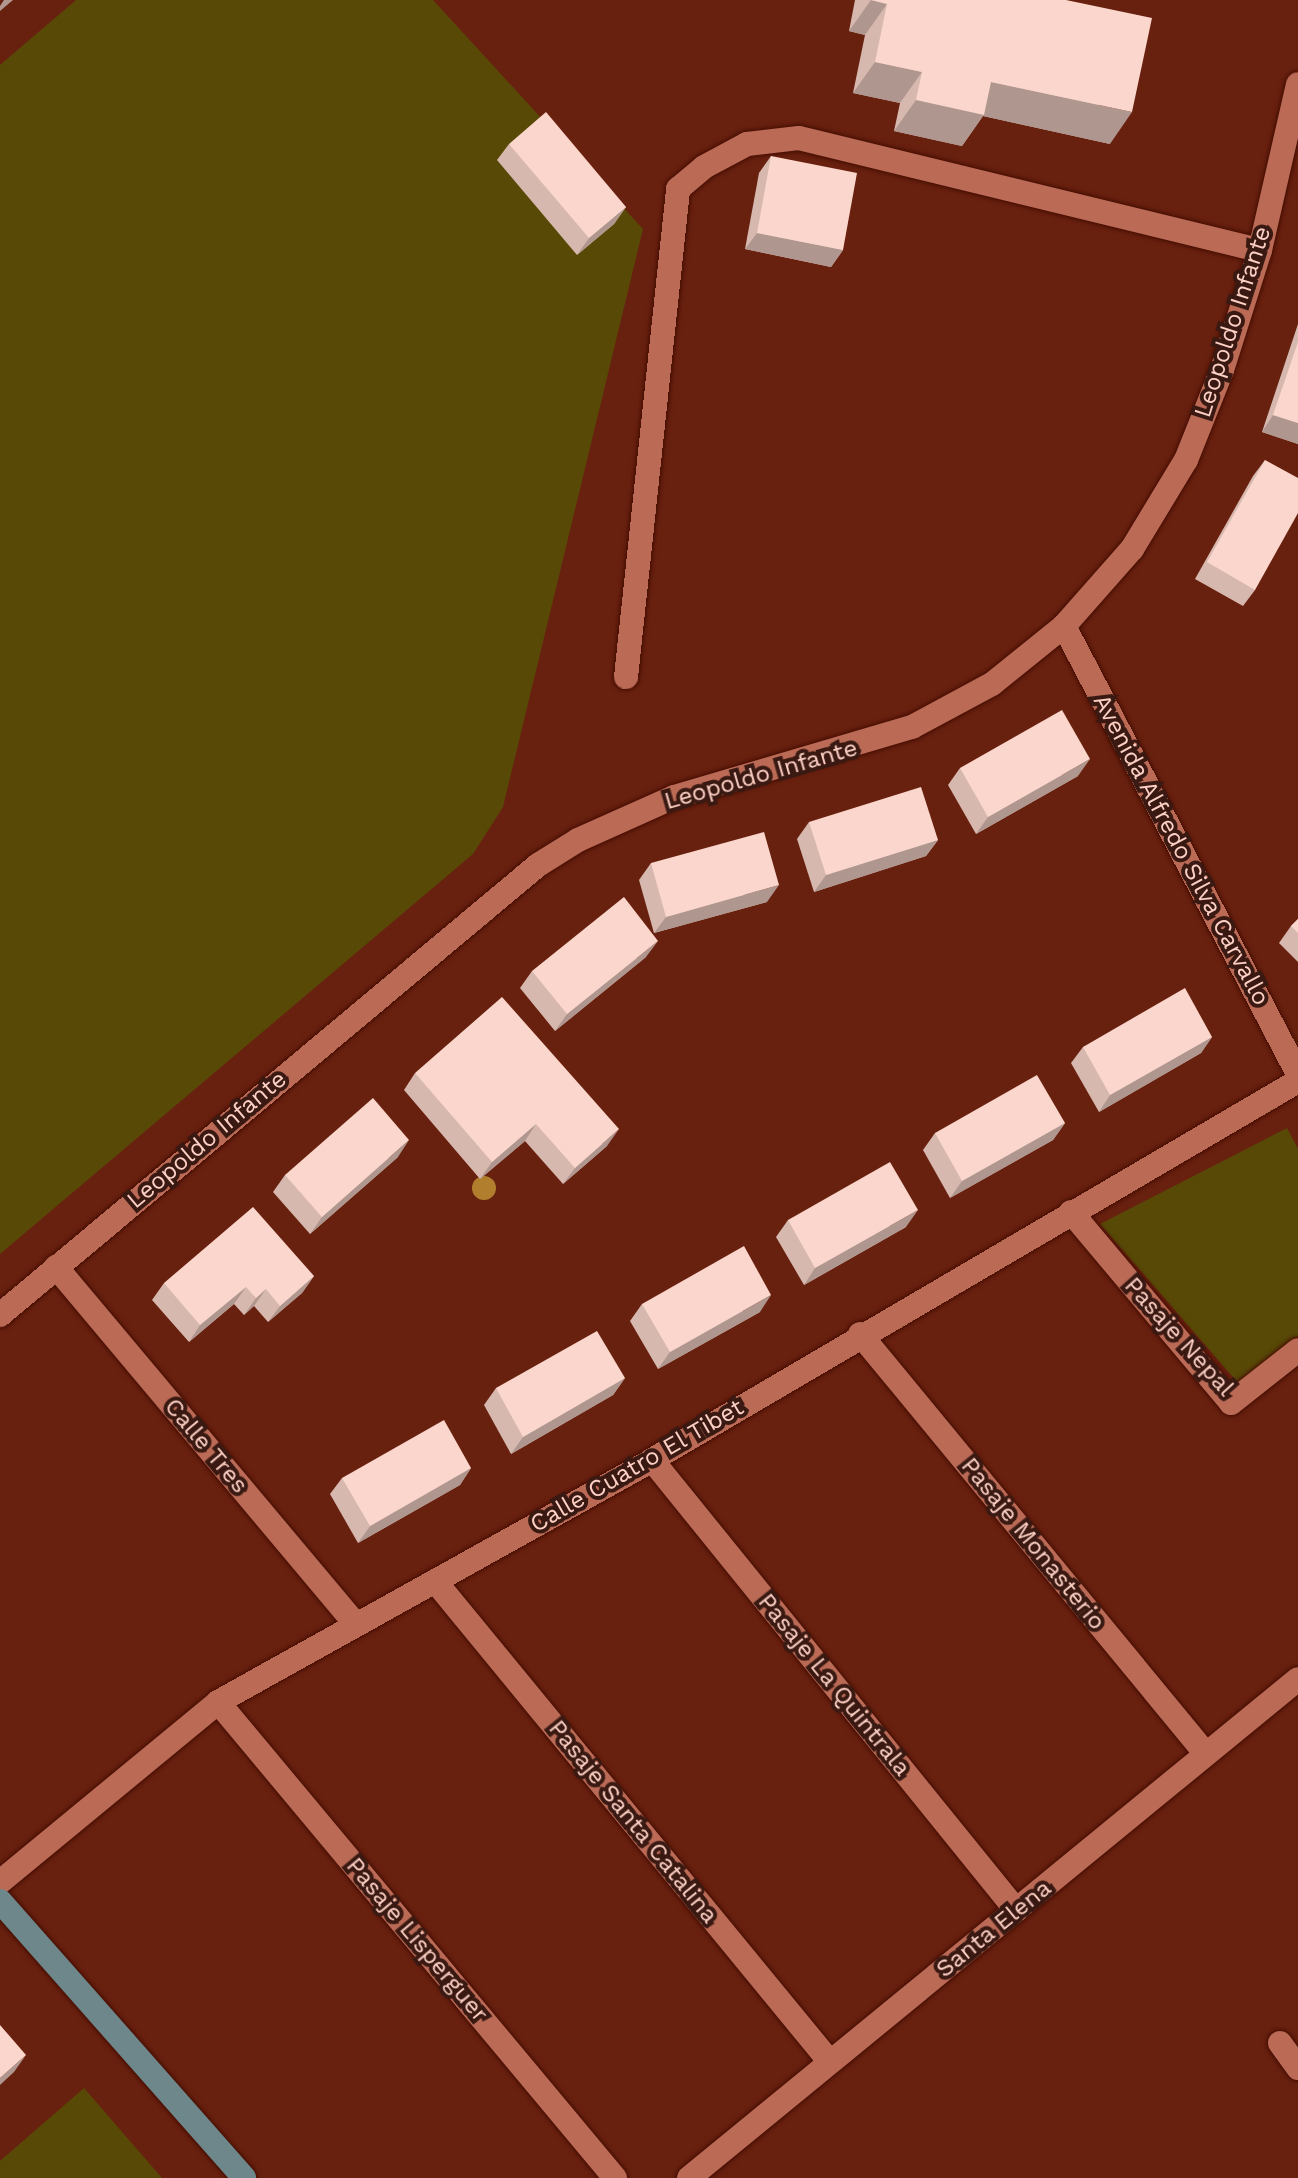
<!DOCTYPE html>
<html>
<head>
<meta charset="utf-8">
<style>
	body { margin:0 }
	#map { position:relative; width:1298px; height:2178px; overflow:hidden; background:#69210f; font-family:"Work Sans",sans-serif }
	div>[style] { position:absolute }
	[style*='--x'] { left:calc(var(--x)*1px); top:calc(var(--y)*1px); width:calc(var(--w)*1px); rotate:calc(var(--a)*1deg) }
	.green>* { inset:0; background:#584907 }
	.roads { filter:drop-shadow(0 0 2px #440d02) drop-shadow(0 0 2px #440d02) }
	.minor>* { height:24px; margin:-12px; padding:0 12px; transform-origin:12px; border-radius:12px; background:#bb6a56 }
	.major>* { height:24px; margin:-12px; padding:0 12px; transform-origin:12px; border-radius:12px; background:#6d878b }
	.trees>* { width:24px; height:24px; margin:-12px; border-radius:50%; background:#b07e2c }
	.wall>* { inset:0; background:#d7b8af }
	.shaded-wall>* { inset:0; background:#af968f }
	.building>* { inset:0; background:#fad6cc }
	span { translate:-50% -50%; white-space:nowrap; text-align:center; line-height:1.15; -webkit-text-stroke:8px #391911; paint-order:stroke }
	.street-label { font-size:24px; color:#fdd0c5 }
</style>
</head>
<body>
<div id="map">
	<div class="green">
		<i style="clip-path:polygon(76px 0,433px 0,643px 229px,503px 807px,473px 854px,0 1254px,0 65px)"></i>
		<i style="clip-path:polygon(1287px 1128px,1298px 1149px,1298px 1336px,1239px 1384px,1100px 1224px)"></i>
		<i style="clip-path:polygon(84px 2088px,162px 2178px,0 2178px,0 2161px)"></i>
	</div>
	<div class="roads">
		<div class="minor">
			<i style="--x:1064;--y:626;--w:505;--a:62.42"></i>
			<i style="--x:626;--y:677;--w:491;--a:-83.9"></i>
			<i style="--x:678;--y:189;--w:34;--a:-40"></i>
			<i style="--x:704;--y:167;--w:49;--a:-28.1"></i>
			<i style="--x:747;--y:144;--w:52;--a:-6.6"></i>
			<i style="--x:799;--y:138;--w:474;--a:13.7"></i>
			<i style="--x:1071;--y:1212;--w:249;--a:50"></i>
			<i style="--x:1231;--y:1403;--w:85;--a:-38.3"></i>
			<i style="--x:56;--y:1267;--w:466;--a:50"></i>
			<i style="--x:0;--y:1315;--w:701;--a:-39.91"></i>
			<i style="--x:538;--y:865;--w:47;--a:-32"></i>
			<i style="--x:578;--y:840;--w:105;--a:-24.1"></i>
			<i style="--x:674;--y:797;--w:248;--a:-16.4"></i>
			<i style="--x:912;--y:727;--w:91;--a:-28.3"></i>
			<i style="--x:992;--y:684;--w:92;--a:-38.9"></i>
			<i style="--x:1064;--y:626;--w:103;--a:-48.6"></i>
			<i style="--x:1132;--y:549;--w:104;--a:-58.8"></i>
			<i style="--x:1186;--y:460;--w:97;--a:-68.2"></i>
			<i style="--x:1222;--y:370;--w:126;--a:-72.4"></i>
			<i style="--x:1260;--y:250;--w:170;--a:-77.1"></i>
			<i style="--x:860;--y:1334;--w:544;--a:50.52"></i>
			<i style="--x:652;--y:1460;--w:579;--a:51.03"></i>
			<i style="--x:435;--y:1581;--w:622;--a:50.61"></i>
			<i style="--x:218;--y:1702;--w:620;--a:50.17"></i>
			<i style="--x:0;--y:1882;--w:283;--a:-39.5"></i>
			<i style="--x:218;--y:1702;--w:497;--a:-29.1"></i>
			<i style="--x:652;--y:1460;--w:749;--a:-30.4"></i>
			<i style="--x:1280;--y:2043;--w:31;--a:54"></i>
			<i style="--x:689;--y:2178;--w:787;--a:-39.33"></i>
		</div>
		<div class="major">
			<i style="--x:0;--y:1901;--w:369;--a:48.6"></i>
		</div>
	</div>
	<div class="trees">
		<i style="left:484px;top:1188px"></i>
	</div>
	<div class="wall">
		<i style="clip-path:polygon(855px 0,1066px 0,1110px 144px,983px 116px,962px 146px,894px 131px,900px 103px,853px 93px,865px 35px,849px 31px)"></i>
		<i style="clip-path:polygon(509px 144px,626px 207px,614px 224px,577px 255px,497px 160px)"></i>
		<i style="clip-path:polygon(771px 156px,843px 250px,831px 267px,745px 249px,759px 173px)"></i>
		<i style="clip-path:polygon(1298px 324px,1298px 444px,1262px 432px)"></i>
		<i style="clip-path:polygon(1265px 460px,1255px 590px,1243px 606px,1195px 579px,1253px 476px)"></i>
		<i style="clip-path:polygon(960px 768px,1078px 776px,976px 834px,948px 785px)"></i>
		<i style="clip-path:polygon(809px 822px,938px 840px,926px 856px,814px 892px,797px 839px)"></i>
		<i style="clip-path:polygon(651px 863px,767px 902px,654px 933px,639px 880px)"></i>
		<i style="clip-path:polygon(1298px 919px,1298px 962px,1279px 943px,1291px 926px)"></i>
		<i style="clip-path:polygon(646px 957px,555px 1031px,520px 988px,532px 971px)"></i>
		<i style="clip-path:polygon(1212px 1037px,1201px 1053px,1099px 1112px,1071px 1063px,1083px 1047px)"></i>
		<i style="clip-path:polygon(415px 1073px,607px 1146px,563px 1184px,525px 1141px,480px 1179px,404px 1090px)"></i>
		<i style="clip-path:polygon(1065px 1123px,1053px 1140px,950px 1198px,923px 1150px,935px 1133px)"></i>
		<i style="clip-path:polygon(398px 1157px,310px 1234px,273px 1192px,285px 1175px)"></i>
		<i style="clip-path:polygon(788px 1220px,906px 1227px,804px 1285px,776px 1237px)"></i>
		<i style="clip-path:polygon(314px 1276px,302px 1293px,268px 1322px,254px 1306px,244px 1315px,234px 1304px,189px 1342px,152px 1300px,164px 1283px)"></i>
		<i style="clip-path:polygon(642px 1304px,760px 1312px,658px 1369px,630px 1321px)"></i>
		<i style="clip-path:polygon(625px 1378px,613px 1395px,511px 1454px,484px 1405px,496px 1388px)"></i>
		<i style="clip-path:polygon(471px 1468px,460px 1485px,358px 1543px,330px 1494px,342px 1478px)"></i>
	</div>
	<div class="shaded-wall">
		<i style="clip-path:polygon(4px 0,13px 0,0 11px,0 6px)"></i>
		<i style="clip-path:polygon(871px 0,887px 4px,865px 35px,849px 31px)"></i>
		<i style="clip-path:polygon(875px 62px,922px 72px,900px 103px,853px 93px)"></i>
		<i style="clip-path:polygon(991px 82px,1132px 112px,1110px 144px,983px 116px,962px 146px,894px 131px,916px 100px)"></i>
		<i style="clip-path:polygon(626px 207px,614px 224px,577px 255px,589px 238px)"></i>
		<i style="clip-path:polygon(757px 233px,843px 250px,831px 267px,745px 249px)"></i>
		<i style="clip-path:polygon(1273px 415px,1298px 423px,1298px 444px,1262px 432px)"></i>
		<i style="clip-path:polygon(1090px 759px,1078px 776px,976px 834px,988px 817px)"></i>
		<i style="clip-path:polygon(938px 840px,926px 856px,814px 892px,826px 875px)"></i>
		<i style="clip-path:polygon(779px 885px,767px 902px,654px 933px,666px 917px)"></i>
		<i style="clip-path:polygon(658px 941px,646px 957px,555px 1031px,567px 1014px)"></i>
		<i style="clip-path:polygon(1212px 1037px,1201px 1053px,1099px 1112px,1110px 1095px)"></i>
		<i style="clip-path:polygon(1065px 1123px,1053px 1140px,950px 1198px,962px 1181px)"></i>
		<i style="clip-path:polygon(536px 1124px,525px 1141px,480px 1179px,492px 1162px)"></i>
		<i style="clip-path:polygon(619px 1129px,607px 1146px,563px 1184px,575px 1168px)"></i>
		<i style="clip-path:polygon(409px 1140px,398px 1157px,310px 1234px,322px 1217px)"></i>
		<i style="clip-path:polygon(918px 1210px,906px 1227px,804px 1285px,815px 1268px)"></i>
		<i style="clip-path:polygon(314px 1276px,302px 1293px,268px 1322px,280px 1306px)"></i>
		<i style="clip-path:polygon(246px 1287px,234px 1304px,189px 1342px,200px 1325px)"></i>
		<i style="clip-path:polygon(266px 1289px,254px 1306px,244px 1315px,256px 1298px)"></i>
		<i style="clip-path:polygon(771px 1295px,760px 1312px,658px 1369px,670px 1352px)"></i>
		<i style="clip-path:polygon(625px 1378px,613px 1395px,511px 1454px,523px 1437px)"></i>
		<i style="clip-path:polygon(471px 1468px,460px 1485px,358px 1543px,370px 1526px)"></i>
		<i style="clip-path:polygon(26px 2055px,14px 2072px,0 2085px,0 2078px)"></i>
	</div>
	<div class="building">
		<i style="clip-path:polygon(871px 0,1066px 0,1152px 18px,1132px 112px,991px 82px,984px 115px,916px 100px,922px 72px,875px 62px,887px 4px)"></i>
		<i style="clip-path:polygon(546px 112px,626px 207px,589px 238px,509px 144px)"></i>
		<i style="clip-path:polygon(771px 156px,857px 173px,843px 250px,757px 233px)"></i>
		<i style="clip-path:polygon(1298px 342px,1298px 423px,1273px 415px)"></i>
		<i style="clip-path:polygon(1265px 460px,1298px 478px,1298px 513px,1255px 590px,1207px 562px)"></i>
		<i style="clip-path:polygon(1062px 710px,1090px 759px,988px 817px,960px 768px)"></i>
		<i style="clip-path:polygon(921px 787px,938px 840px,826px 875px,809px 822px)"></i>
		<i style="clip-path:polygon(764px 832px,779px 885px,666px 917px,651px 863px)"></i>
		<i style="clip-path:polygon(624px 897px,658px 941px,567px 1014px,532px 971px)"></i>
		<i style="clip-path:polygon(1298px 919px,1298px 933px,1291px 926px)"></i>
		<i style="clip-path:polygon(1185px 988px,1212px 1037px,1110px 1095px,1083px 1047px)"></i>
		<i style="clip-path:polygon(502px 997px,619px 1129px,575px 1168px,536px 1124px,492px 1162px,415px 1073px)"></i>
		<i style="clip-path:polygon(1037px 1075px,1065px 1123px,962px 1181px,935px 1133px)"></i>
		<i style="clip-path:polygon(373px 1098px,409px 1140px,322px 1217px,285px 1175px)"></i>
		<i style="clip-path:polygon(890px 1162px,918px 1210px,815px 1268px,788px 1220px)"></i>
		<i style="clip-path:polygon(253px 1207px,314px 1276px,280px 1306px,266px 1289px,256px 1298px,246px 1287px,200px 1325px,164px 1283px)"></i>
		<i style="clip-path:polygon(744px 1246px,771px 1295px,670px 1352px,642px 1304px)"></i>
		<i style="clip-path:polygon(597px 1331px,625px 1378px,523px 1437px,496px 1388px)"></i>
		<i style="clip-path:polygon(444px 1420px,471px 1468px,370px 1526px,342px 1478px)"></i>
		<i style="clip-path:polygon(0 2025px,26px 2055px,0 2078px)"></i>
	</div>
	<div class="street-label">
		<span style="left:1233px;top:322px;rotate:-72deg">Leopoldo Infante</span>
		<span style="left:761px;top:775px;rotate:-16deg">Leopoldo Infante</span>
		<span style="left:1181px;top:850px;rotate:62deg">Avenida Alfredo Silva Carvallo</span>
		<span style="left:207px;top:1140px;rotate:-40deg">Leopoldo Infante</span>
		<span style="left:1179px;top:1337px;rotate:48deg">Pasaje Nepal</span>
		<span style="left:206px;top:1446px;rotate:50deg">Calle Tres</span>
		<span style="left:637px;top:1466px;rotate:-30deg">Calle Cuatro El Tibet</span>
		<span style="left:1033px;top:1544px;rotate:51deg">Pasaje Monasterio</span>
		<span style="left:834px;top:1685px;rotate:51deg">Pasaje La Quintrala</span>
		<span style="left:633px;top:1822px;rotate:51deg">Pasaje Santa Catalina</span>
		<span style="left:994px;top:1929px;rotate:-39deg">Santa Elena</span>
		<span style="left:417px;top:1940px;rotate:50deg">Pasaje Lisperguer</span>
	</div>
</div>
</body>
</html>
